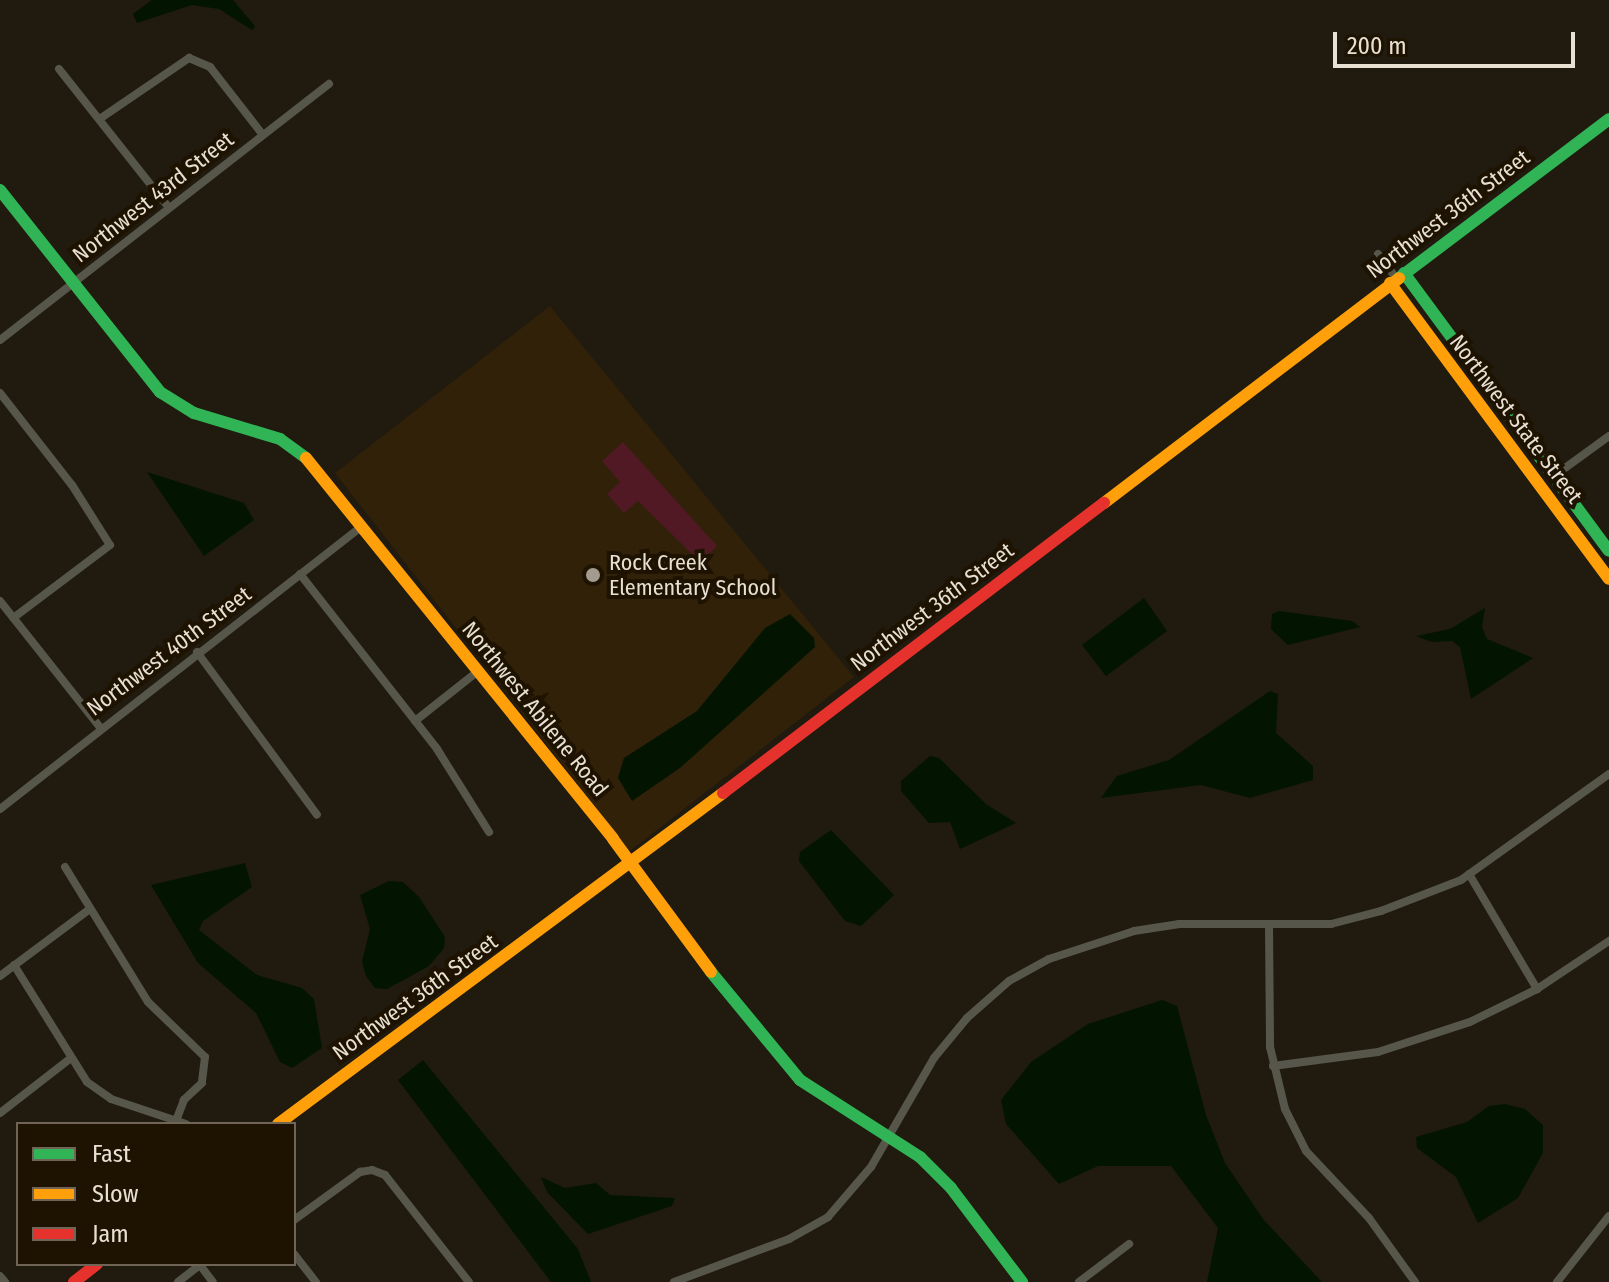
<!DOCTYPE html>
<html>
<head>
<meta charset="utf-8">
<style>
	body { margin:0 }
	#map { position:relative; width:1609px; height:1282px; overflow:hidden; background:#201a0f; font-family:"Fira Sans Condensed",sans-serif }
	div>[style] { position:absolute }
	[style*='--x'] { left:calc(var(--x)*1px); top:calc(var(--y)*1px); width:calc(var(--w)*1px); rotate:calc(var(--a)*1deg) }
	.built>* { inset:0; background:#302108 }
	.green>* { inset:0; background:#511924 }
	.water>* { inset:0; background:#031501 }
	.street>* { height:8px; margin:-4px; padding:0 4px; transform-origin:4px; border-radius:4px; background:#57564a }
	.fast>* { height:12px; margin:-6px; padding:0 6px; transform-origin:6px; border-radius:6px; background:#30b455 }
	.slow>* { height:12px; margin:-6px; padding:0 6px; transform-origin:6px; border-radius:6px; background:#ff9f0a }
	.jam>* { height:12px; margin:-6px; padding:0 6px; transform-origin:6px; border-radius:6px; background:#e5322d }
	.dots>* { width:22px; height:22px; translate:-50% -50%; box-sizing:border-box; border:4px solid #1e1201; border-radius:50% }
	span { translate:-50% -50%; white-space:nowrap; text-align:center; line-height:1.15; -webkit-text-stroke:8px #1e1201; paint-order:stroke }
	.street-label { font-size:22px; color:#e9e0d4 }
	.poi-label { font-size:22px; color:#e9e0d4 }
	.left { translate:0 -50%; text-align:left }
	.legend { position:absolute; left:16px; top:1122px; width:280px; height:144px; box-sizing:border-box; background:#1e1201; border:2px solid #6f6455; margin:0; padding:10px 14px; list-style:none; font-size:24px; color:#e9e0d4 }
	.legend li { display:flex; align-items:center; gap:16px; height:40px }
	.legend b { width:40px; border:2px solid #6f6455 }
	.scale { position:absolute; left:1333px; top:32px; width:242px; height:36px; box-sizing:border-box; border:4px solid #e9e0d4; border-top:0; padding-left:10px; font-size:24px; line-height:28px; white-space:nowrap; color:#e9e0d4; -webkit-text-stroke:6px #1e1201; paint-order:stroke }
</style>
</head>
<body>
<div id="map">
	<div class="built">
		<i style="clip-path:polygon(550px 306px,854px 677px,630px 851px,335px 473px)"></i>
	</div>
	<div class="green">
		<i style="clip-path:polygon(623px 442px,717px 546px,700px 562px,638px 501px,624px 513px,607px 494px,620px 482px,602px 461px)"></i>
	</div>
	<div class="water">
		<i style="clip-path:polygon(152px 0,233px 0,255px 26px,252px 30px,219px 9px,192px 5px,137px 23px,133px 14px)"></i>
		<i style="clip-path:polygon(147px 472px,244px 503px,254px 520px,204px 556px)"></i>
		<i style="clip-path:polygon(1144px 598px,1167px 631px,1106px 676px,1082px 645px)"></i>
		<i style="clip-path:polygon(1485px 608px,1482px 627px,1487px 639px,1533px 658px,1471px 699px,1460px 647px,1452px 641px,1432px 642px,1416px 636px,1450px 629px)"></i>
		<i style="clip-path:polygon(1279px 611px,1352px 621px,1360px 627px,1288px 645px,1271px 629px,1272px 614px)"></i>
		<i style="clip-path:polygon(790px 614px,814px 638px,815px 647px,680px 768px,632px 801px,618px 778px,624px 758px,697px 711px,765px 628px)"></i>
		<i style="clip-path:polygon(1270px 691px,1278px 694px,1276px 733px,1313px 766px,1313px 780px,1250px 798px,1201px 785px,1101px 798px,1117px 776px,1169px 760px)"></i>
		<i style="clip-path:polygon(930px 756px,939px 758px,986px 804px,1016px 823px,960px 849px,950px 822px,929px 823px,901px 791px,901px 781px)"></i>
		<i style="clip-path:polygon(831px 830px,894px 895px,861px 926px,845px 921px,799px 861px,800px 852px)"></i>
		<i style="clip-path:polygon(245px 863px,252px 887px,203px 921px,199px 930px,257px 975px,302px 988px,314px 999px,322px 1048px,292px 1068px,280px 1062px,256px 1013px,198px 963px,151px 885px)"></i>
		<i style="clip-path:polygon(389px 881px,403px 882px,419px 897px,445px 937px,444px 948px,429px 966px,387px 989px,375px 988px,366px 976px,362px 962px,370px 929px,360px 895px)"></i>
		<i style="clip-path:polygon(1162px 1000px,1177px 1006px,1206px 1115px,1225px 1163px,1263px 1219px,1322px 1282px,1207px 1282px,1218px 1228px,1171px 1166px,1098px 1166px,1059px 1184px,1006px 1124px,1001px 1100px,1031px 1062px,1088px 1024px)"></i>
		<i style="clip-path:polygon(423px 1060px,578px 1249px,591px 1282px,551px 1282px,398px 1080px)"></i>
		<i style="clip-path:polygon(1505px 1104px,1525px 1109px,1543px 1125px,1543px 1153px,1518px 1198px,1478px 1223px,1456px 1177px,1417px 1148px,1416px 1137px,1467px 1122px,1489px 1106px)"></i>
		<i style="clip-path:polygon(541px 1177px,565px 1188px,596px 1183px,610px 1195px,675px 1198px,672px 1206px,588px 1234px,547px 1192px)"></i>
	</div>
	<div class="street">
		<i style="--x:59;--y:69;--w:177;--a:51.6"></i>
		<i style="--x:101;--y:118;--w:107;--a:-34.3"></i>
		<i style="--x:189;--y:58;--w:23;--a:23"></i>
		<i style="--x:210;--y:67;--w:86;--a:52.1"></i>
		<i style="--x:1378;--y:254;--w:31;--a:53"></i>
		<i style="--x:0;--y:340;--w:417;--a:-37.9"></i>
		<i style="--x:0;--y:393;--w:117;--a:52"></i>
		<i style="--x:72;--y:485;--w:71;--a:57.7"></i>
		<i style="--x:110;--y:545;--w:121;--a:143"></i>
		<i style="--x:1554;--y:476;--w:68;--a:-36"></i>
		<i style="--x:300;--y:574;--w:222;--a:51.9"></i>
		<i style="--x:437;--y:749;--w:98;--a:57.9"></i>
		<i style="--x:0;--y:601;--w:161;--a:51.6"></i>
		<i style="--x:197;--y:652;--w:202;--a:53.6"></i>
		<i style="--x:415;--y:721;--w:80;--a:-38.4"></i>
		<i style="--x:0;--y:809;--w:459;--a:-38"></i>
		<i style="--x:65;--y:867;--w:158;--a:58.4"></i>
		<i style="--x:148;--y:1002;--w:79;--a:44"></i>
		<i style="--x:205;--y:1057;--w:26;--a:97"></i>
		<i style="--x:202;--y:1083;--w:25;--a:137"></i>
		<i style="--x:184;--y:1100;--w:22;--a:111"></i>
		<i style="--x:1469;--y:874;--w:134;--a:59.4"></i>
		<i style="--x:1269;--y:927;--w:120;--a:89.5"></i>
		<i style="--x:1270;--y:1047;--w:64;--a:76.4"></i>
		<i style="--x:1285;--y:1109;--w:47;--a:63.4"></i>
		<i style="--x:1306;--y:1151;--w:92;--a:46.8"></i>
		<i style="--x:1369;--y:1218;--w:79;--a:54.3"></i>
		<i style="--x:14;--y:965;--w:138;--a:58"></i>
		<i style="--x:87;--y:1082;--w:29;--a:35"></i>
		<i style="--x:111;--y:1099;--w:79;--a:18.4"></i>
		<i style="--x:0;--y:976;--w:112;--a:-36.7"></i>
		<i style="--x:1273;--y:1066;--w:106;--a:-7.6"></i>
		<i style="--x:1378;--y:1052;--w:97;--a:-18.1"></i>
		<i style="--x:1470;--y:1022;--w:75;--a:-26.2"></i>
		<i style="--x:1537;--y:989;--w:87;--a:-33.7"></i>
		<i style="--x:0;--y:1113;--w:90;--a:-37.8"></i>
		<i style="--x:294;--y:1220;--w:82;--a:-36"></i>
		<i style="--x:360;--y:1172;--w:12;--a:-9"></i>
		<i style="--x:372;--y:1170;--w:14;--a:21"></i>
		<i style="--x:385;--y:1175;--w:136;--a:51.9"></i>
		<i style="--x:294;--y:1254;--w:36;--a:52"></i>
		<i style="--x:200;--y:1265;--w:21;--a:53"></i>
		<i style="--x:0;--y:1276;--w:8;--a:50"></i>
		<i style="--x:178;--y:1282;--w:29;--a:-38"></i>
		<i style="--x:674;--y:1282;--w:123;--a:-20.5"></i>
		<i style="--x:789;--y:1239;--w:45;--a:-29.4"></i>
		<i style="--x:828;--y:1217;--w:66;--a:-49.3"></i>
		<i style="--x:871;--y:1167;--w:126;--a:-60"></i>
		<i style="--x:934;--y:1058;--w:52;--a:-50.5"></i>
		<i style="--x:967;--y:1018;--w:56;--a:-41.4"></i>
		<i style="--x:1009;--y:981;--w:46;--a:-28.8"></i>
		<i style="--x:1049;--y:959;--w:89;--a:-18.2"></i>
		<i style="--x:1134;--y:931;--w:46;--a:-8.8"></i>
		<i style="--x:1179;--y:924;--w:152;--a:0"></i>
		<i style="--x:1331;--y:924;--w:52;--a:-14.6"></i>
		<i style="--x:1381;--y:911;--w:86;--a:-21.2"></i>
		<i style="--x:1461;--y:880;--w:182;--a:-35.6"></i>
		<i style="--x:1079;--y:1282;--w:63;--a:-37.2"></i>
		<i style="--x:1557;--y:1282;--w:84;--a:-51.8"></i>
	</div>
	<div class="fast">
		<i style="--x:0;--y:190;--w:258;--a:51.6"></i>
		<i style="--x:160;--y:392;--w:40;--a:32"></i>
		<i style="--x:194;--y:413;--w:90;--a:16.8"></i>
		<i style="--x:280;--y:439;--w:32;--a:36"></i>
		<i style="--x:1404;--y:273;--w:345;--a:53.6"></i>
		<i style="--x:1399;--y:278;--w:263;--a:-37.1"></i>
		<i style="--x:711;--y:972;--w:140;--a:50.5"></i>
		<i style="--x:800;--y:1080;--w:143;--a:32.7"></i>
		<i style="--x:920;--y:1157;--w:44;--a:45"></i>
		<i style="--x:951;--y:1188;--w:118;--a:52.9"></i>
	</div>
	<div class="slow">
		<i style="--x:1390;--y:283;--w:368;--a:53.5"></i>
		<i style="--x:306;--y:458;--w:489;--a:51.1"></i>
		<i style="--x:613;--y:839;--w:165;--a:53.6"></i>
		<i style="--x:1104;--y:503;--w:371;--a:-37.3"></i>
		<i style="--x:278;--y:1124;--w:555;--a:-36.64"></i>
	</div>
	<div class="jam">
		<i style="--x:723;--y:793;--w:479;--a:-37.3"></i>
		<i style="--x:74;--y:1282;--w:29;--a:-38"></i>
	</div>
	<div class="dots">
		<i style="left:593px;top:575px;background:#a39b8f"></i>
	</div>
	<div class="street-label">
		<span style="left:153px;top:197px;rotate:-38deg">Northwest 43rd Street</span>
		<span style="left:1448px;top:214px;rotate:-37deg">Northwest 36th Street</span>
		<span style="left:1516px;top:419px;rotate:53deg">Northwest State Street</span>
		<span style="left:932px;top:607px;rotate:-37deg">Northwest 36th Street</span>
		<span style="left:169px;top:651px;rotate:-37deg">Northwest 40th Street</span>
		<span style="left:535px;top:709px;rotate:51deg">Northwest Abilene Road</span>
		<span style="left:415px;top:997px;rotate:-36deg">Northwest 36th Street</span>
	</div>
	<div class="poi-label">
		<span class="left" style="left:609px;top:575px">Rock Creek<br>Elementary School</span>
	</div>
	<ul class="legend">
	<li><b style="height:10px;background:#30b455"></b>Fast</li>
	<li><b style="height:10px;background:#ff9f0a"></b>Slow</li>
	<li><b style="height:10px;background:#e5322d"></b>Jam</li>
	</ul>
	<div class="scale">200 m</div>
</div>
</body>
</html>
